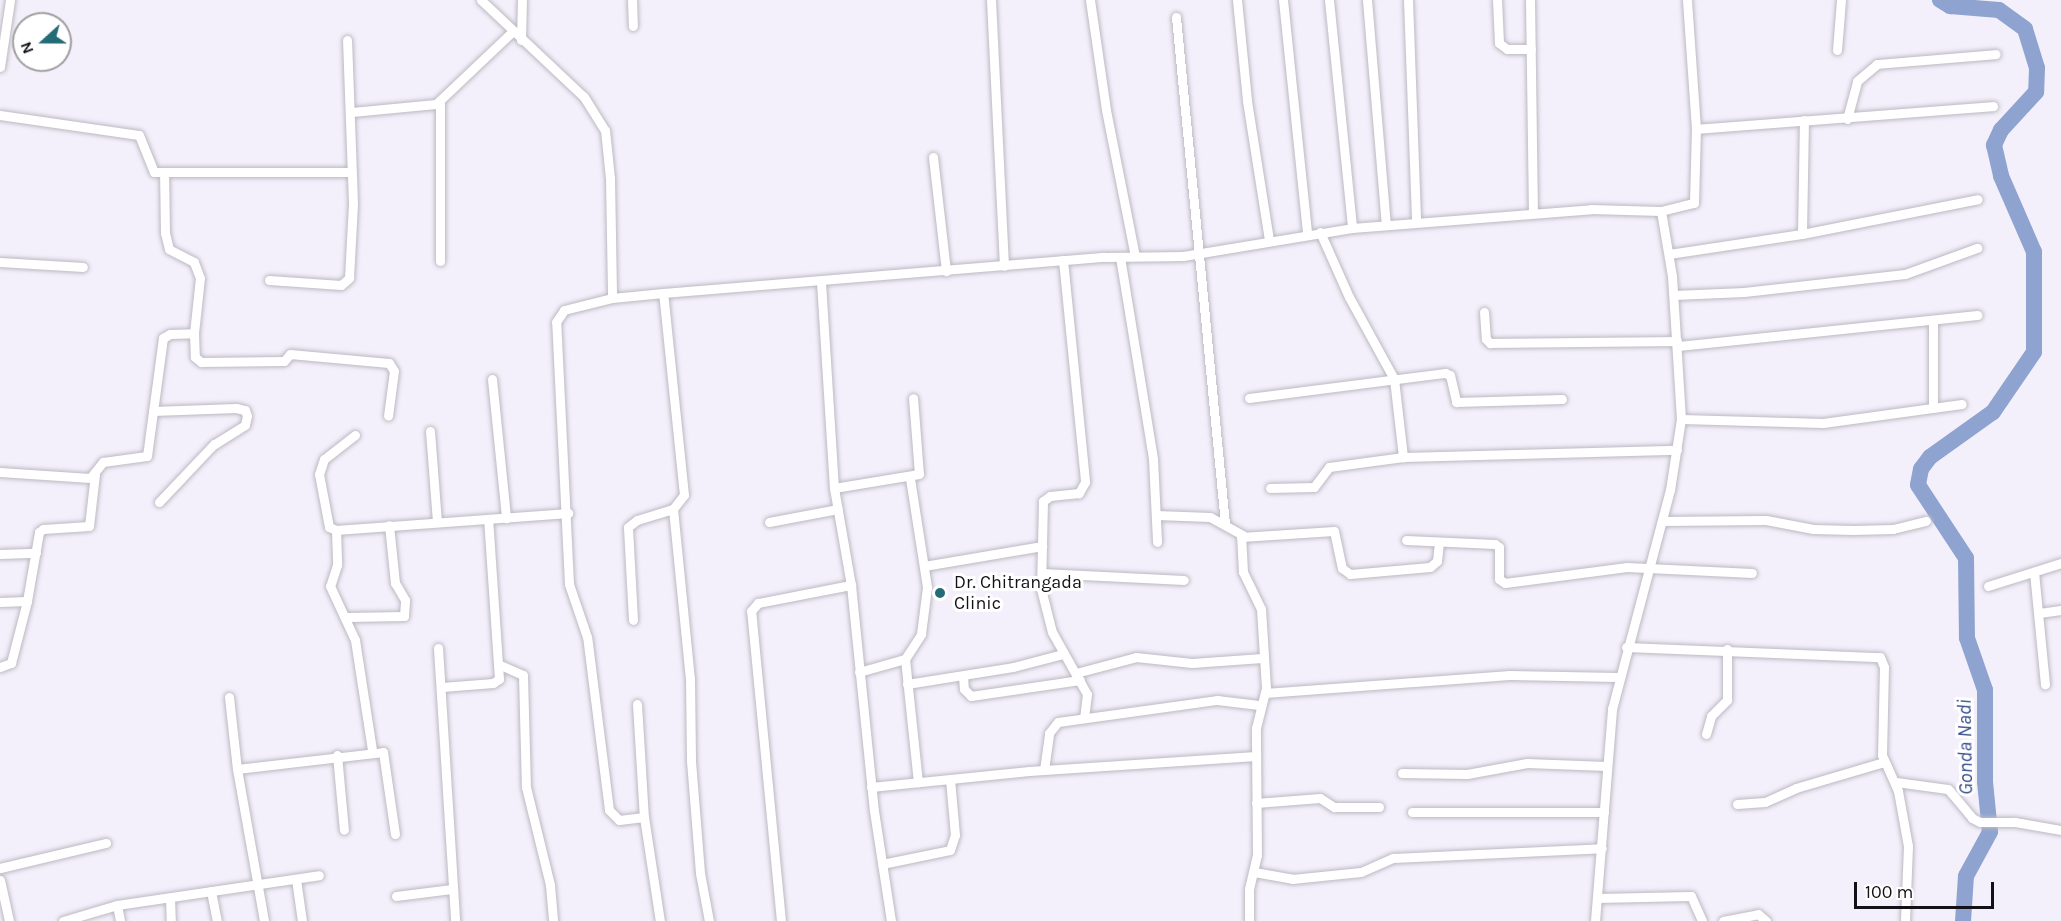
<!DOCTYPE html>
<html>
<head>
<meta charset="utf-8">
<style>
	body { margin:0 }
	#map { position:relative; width:2061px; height:921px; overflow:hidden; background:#f4f0fb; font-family:Karla,sans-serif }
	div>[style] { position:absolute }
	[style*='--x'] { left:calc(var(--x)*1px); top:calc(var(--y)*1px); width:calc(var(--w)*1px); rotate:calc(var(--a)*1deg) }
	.river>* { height:16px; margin:-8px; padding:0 8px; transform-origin:8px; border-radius:8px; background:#8ea3d0 }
	.roads { filter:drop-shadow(0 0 2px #bcb9c2) drop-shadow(0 0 2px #bcb9c2) }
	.street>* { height:9px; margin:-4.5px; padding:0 4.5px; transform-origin:4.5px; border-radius:4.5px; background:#fff }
	.dots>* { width:16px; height:16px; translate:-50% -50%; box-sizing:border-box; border:3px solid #fff; border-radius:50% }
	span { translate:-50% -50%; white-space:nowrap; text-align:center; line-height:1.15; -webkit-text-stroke:6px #fff; paint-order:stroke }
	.poi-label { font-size:18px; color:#131115 }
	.left { translate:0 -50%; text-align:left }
	.water-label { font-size:20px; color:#3b528d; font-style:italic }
	.north { position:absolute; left:12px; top:12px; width:60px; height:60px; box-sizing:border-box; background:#fff; border:2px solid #a1a0a1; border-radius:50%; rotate:249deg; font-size:16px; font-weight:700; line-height:24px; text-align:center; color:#131115 }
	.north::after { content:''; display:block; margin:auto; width:21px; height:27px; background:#236c77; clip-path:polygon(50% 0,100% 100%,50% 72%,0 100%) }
	.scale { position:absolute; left:1854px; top:882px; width:140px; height:27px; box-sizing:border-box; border:3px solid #131115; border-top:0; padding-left:8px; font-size:18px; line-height:21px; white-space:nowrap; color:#131115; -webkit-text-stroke:4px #fff; paint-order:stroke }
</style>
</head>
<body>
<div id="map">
	<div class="river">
		<i style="--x:1940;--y:0;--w:12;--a:31"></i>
		<i style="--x:1950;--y:6;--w:49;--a:4.7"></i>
		<i style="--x:1999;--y:10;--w:32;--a:36"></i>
		<i style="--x:2025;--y:29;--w:41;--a:72.9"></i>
		<i style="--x:2037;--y:68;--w:24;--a:92"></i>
		<i style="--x:2036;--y:92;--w:52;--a:132.6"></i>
		<i style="--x:2001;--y:130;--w:17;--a:115"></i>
		<i style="--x:1994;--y:145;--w:32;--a:77"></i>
		<i style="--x:2001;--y:176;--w:83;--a:66.5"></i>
		<i style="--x:2034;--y:252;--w:100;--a:90"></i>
		<i style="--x:2034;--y:352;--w:73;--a:124.3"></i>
		<i style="--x:1993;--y:412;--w:77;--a:144.5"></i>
		<i style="--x:1930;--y:457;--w:15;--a:127"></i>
		<i style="--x:1921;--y:469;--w:16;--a:101"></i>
		<i style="--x:1918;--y:485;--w:87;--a:56.7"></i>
		<i style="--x:1966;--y:558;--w:80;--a:89.3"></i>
		<i style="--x:1967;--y:638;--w:55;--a:70.9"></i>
		<i style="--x:1985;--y:690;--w:92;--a:90"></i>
		<i style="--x:1985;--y:782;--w:50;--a:84.3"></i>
		<i style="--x:1990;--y:832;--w:50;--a:118.6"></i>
		<i style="--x:1966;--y:876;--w:45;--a:93.8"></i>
	</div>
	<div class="roads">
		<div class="street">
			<i style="--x:481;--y:0;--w:141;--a:43.3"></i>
			<i style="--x:584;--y:97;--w:39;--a:58"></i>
			<i style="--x:605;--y:130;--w:48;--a:84.1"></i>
			<i style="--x:610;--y:178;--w:120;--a:89"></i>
			<i style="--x:632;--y:0;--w:26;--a:88"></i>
			<i style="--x:991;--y:0;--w:266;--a:87.2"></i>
			<i style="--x:1090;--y:0;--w:111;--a:81.7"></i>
			<i style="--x:1106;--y:110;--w:149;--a:78.8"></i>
			<i style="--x:1237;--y:0;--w:101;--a:84.3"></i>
			<i style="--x:1247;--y:101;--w:141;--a:81"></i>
			<i style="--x:1283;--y:0;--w:235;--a:84.1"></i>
			<i style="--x:1329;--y:0;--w:229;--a:84.2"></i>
			<i style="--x:1367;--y:0;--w:226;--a:85.2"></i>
			<i style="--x:1408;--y:0;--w:222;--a:87.9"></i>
			<i style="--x:1497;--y:0;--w:43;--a:87.3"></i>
			<i style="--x:1499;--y:43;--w:10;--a:37"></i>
			<i style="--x:1507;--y:49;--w:24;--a:0"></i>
			<i style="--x:1530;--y:0;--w:213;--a:89.2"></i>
			<i style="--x:1176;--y:17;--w:509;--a:84.48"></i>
			<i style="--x:521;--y:40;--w:40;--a:-88.6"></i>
			<i style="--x:1837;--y:50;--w:50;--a:-85.4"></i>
			<i style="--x:0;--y:67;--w:68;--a:-81.5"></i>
			<i style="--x:440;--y:102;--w:159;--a:90"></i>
			<i style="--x:352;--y:112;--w:84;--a:-5.4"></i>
			<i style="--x:436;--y:104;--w:105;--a:-43.5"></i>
			<i style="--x:0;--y:115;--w:140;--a:8.2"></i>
			<i style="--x:139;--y:135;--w:40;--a:68"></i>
			<i style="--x:154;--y:172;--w:197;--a:0"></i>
			<i style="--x:1847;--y:119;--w:39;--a:-75"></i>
			<i style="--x:1857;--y:81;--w:26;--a:-40"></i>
			<i style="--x:1877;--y:64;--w:119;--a:-4.8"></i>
			<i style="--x:1696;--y:129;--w:298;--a:-4.4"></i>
			<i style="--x:933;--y:157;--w:115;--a:83.5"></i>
			<i style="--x:1320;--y:232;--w:71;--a:66"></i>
			<i style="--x:1349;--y:297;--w:94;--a:61.2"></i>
			<i style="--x:1394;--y:379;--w:79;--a:83.4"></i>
			<i style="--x:1802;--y:234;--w:114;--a:-89"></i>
			<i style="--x:1669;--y:254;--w:134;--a:-8.6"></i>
			<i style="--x:1802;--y:234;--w:179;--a:-11.2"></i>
			<i style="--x:1120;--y:257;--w:205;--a:80.7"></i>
			<i style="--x:1153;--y:459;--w:83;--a:87.2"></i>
			<i style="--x:1063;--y:260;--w:223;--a:84.3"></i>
			<i style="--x:1085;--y:482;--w:13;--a:119"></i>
			<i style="--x:1079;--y:493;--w:29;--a:174"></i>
			<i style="--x:1050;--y:496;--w:9;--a:144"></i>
			<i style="--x:1043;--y:501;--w:88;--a:91.3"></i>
			<i style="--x:1041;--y:589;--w:44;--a:75.7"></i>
			<i style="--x:1052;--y:632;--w:71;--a:60.6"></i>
			<i style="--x:1087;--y:694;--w:24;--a:97"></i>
			<i style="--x:0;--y:262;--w:83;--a:3.4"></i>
			<i style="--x:269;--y:280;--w:72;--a:4"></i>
			<i style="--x:341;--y:285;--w:11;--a:-41"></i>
			<i style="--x:349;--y:278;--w:75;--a:-86.9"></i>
			<i style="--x:353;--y:203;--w:163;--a:-92.1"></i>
			<i style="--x:821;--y:282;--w:206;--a:86.4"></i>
			<i style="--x:834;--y:488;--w:98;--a:80.1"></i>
			<i style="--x:851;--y:585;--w:227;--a:84.2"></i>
			<i style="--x:874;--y:811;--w:111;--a:81.2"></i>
			<i style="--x:1674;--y:295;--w:70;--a:-2.5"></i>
			<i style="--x:1744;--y:292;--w:162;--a:-6.4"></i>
			<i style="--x:1905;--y:274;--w:77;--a:-19.9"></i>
			<i style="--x:1484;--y:312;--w:27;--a:86"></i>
			<i style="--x:1486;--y:339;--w:6;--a:45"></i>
			<i style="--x:1490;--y:343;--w:187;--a:-0.6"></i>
			<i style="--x:1933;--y:320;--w:88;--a:90"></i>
			<i style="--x:194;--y:333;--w:24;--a:88"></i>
			<i style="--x:195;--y:357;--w:8;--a:40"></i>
			<i style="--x:201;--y:362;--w:83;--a:-0.7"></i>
			<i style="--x:284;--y:361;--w:9;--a:-49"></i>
			<i style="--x:290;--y:354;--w:99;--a:5.2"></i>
			<i style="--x:389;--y:363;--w:9;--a:58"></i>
			<i style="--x:394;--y:371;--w:45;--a:97.6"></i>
			<i style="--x:1678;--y:346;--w:301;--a:-5.9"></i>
			<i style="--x:492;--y:379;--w:140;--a:84.2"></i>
			<i style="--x:1249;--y:398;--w:198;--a:-7.3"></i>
			<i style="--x:1445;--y:373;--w:5;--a:22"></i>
			<i style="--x:1450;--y:375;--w:28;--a:77"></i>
			<i style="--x:1456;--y:402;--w:106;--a:-1.6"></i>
			<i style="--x:153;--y:411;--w:83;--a:-2.1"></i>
			<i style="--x:236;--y:408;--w:9;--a:13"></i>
			<i style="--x:245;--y:410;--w:6;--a:72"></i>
			<i style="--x:247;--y:416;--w:9;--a:103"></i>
			<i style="--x:245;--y:425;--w:36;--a:148"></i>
			<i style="--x:214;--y:444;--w:80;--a:133.5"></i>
			<i style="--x:1681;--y:419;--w:142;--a:1.6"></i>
			<i style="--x:1823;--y:423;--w:140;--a:-7.8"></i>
			<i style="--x:430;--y:431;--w:90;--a:85.6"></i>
			<i style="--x:355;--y:435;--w:39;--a:142"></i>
			<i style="--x:324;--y:459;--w:16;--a:108"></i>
			<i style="--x:319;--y:474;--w:54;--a:79.3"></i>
			<i style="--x:329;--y:527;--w:8;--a:23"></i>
			<i style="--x:336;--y:530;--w:35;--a:88"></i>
			<i style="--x:337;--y:565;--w:22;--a:108"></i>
			<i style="--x:330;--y:586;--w:60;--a:65.2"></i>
			<i style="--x:355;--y:640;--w:111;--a:81.2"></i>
			<i style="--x:0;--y:472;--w:90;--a:3.8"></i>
			<i style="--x:90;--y:478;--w:21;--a:-51"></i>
			<i style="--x:103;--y:462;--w:44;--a:-7.8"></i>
			<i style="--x:147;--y:456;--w:119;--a:-82.3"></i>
			<i style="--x:163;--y:338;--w:8;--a:-30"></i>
			<i style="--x:170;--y:334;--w:24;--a:-2"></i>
			<i style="--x:194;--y:333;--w:55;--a:-83.8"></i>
			<i style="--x:200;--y:278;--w:17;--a:-111"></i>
			<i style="--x:194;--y:262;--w:28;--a:-153"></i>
			<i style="--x:169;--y:249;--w:16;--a:-104"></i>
			<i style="--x:165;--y:233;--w:61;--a:-90.9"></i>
			<i style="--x:834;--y:488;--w:86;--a:-9.4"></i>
			<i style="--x:919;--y:474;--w:76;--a:-94.5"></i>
			<i style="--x:1270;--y:488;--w:44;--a:-1.3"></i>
			<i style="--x:1314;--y:487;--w:25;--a:-53"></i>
			<i style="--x:1329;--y:467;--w:75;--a:-7.7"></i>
			<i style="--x:1403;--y:457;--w:274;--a:-1.5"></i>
			<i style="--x:673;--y:509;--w:170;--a:84.3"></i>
			<i style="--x:690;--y:678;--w:83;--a:89.3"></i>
			<i style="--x:691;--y:761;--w:112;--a:85.4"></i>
			<i style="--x:700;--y:873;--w:49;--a:79.4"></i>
			<i style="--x:1156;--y:515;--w:54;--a:2.1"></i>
			<i style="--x:1210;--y:517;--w:38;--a:29"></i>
			<i style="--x:1662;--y:521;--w:104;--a:-0.6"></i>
			<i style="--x:1766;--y:520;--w:48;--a:10.8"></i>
			<i style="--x:1813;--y:529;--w:40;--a:1.4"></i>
			<i style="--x:1853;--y:530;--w:40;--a:-1.4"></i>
			<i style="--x:1893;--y:529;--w:34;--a:-14"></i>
			<i style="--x:769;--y:522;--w:70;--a:-10.7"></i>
			<i style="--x:336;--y:530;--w:233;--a:-4.2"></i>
			<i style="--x:1406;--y:540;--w:89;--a:2.6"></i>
			<i style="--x:1495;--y:544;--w:5;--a:37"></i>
			<i style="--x:1499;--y:547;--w:32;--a:90"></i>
			<i style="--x:1499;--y:579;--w:7;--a:34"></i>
			<i style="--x:1505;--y:583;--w:123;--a:-7.5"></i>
			<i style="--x:1627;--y:567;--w:125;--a:2.7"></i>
			<i style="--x:0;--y:554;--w:36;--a:-2"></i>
			<i style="--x:924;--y:566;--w:120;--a:-9.6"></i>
			<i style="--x:2034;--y:572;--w:113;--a:84.4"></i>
			<i style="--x:1042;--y:573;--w:142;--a:2.8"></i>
			<i style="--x:1988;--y:586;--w:77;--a:-17.5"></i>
			<i style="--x:0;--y:602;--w:27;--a:-2"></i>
			<i style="--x:2039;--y:613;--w:22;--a:-8"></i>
			<i style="--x:348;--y:617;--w:56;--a:-1"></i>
			<i style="--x:404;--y:616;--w:16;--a:-86"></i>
			<i style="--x:405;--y:600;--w:20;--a:-120"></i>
			<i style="--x:395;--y:583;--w:58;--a:-95.9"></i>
			<i style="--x:633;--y:620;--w:93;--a:-93.1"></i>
			<i style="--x:628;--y:527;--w:11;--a:-38"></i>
			<i style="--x:637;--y:520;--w:38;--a:-17"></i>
			<i style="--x:673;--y:509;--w:18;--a:-52"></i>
			<i style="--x:684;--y:495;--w:203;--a:-95.9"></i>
			<i style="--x:1626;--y:647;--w:254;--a:2.3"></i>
			<i style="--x:1880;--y:657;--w:11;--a:68"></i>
			<i style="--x:1884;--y:667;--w:88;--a:91.3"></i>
			<i style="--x:1882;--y:755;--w:39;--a:66"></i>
			<i style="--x:1898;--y:791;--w:56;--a:79.7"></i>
			<i style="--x:1908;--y:846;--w:75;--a:92.3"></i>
			<i style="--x:438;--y:648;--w:274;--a:86.4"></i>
			<i style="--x:905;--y:659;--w:124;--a:84"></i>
			<i style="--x:498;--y:664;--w:27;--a:24"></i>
			<i style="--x:523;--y:675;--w:112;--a:88.5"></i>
			<i style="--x:526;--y:787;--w:101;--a:76.2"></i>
			<i style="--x:550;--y:885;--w:36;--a:85"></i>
			<i style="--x:0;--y:667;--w:12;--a:-20"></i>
			<i style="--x:11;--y:663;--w:64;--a:-75.5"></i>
			<i style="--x:27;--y:601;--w:70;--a:-80.1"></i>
			<i style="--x:39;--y:532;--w:5;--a:-37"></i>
			<i style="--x:43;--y:529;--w:46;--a:-3.7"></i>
			<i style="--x:89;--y:526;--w:52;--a:-83.4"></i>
			<i style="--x:859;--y:672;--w:48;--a:-15.8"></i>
			<i style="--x:905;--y:659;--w:30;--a:-57"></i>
			<i style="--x:921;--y:634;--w:47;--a:-82.7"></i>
			<i style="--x:927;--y:587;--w:110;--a:-98.9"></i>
			<i style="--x:1076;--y:673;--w:62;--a:-14.9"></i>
			<i style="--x:1136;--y:657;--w:56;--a:6.1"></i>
			<i style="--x:1192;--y:663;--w:70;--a:-4.1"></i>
			<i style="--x:963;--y:676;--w:13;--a:86"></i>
			<i style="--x:964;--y:689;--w:10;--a:45"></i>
			<i style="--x:971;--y:696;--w:110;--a:-8.4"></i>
			<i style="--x:907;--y:684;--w:107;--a:-9.1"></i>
			<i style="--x:1013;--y:667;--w:52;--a:-14.6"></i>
			<i style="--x:442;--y:687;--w:51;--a:-4.5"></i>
			<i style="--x:493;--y:683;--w:7;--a:-34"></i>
			<i style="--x:499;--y:679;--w:160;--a:-93.9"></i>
			<i style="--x:1265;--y:693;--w:245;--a:-4.2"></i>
			<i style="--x:1509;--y:675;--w:108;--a:1.1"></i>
			<i style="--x:229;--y:697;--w:72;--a:83.7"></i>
			<i style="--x:237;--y:769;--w:154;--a:79.9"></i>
			<i style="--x:637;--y:704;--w:113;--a:86.5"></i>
			<i style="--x:644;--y:817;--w:105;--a:81.3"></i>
			<i style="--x:1706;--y:734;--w:19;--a:-74"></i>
			<i style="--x:1711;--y:716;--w:23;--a:-45"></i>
			<i style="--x:1727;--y:700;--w:51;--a:-90"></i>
			<i style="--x:337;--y:755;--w:75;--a:84.7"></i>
			<i style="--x:237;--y:769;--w:147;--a:-6.6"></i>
			<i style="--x:383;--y:752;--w:83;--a:81.7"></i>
			<i style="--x:1044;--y:770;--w:37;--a:-82"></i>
			<i style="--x:1049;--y:733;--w:14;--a:-51"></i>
			<i style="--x:1058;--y:722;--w:161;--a:-7.9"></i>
			<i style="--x:1217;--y:700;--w:42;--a:6.8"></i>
			<i style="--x:1402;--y:773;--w:65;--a:0.9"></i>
			<i style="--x:1467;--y:774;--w:61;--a:-10.4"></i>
			<i style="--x:1527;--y:763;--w:79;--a:2.2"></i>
			<i style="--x:1896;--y:782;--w:52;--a:7.7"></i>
			<i style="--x:1948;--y:789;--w:38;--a:50"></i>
			<i style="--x:1972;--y:818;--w:9;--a:27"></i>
			<i style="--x:1980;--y:822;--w:35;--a:0"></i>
			<i style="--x:2015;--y:822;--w:47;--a:9.9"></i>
			<i style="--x:871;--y:787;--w:159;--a:-5.8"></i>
			<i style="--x:1029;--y:771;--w:227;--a:-3.8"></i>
			<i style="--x:1256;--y:803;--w:64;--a:-4.5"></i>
			<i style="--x:1320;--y:798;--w:17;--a:33"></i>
			<i style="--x:1334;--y:807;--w:45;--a:0"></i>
			<i style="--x:1737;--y:804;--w:28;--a:-4"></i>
			<i style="--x:1765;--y:802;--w:34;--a:-24"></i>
			<i style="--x:1796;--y:788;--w:92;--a:-16.5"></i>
			<i style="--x:1412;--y:812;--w:192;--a:0"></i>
			<i style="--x:644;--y:817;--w:25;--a:173"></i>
			<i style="--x:619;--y:820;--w:14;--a:-135"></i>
			<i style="--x:609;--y:810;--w:174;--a:-97.2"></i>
			<i style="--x:587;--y:637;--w:56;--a:-108.8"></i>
			<i style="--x:569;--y:584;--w:262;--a:-92.8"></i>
			<i style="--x:556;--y:322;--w:14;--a:-56"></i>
			<i style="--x:564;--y:310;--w:49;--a:-14"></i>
			<i style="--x:612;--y:298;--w:51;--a:-5.6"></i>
			<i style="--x:663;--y:293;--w:443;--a:-4.7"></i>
			<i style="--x:1105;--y:257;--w:78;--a:-0.7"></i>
			<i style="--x:1183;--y:256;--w:171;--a:-9.4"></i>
			<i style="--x:1352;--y:228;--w:240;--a:-4.5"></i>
			<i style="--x:1591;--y:209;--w:70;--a:1.6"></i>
			<i style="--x:1661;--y:211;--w:34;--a:-14"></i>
			<i style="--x:1694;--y:203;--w:74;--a:-88.5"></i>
			<i style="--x:1696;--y:129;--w:129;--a:-94"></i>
			<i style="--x:882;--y:864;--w:69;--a:-11.6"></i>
			<i style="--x:950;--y:850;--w:16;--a:-72"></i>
			<i style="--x:955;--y:835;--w:56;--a:-95.1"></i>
			<i style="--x:0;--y:868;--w:109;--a:-13.3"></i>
			<i style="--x:1254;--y:872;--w:39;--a:10"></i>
			<i style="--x:1292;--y:879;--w:69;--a:-5.8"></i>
			<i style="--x:1361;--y:872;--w:35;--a:-24"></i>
			<i style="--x:1393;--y:858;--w:209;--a:-2.7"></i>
			<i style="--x:296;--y:879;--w:42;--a:81.9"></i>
			<i style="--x:0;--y:880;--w:42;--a:77.6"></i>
			<i style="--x:211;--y:891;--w:31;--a:79"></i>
			<i style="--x:396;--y:896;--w:56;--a:-7.1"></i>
			<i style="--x:170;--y:898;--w:23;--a:88"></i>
			<i style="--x:1597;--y:898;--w:94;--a:-1.2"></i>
			<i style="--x:1691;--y:896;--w:27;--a:66"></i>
			<i style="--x:117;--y:905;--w:16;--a:79"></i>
			<i style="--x:63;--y:921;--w:56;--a:-16.5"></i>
			<i style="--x:117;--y:905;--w:204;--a:-8.4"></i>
			<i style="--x:781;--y:921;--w:311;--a:-95.5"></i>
			<i style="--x:751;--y:611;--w:11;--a:-49"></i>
			<i style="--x:758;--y:603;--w:95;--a:-11"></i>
			<i style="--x:1249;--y:921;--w:32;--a:-90"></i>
			<i style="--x:1249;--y:889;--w:35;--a:-77"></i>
			<i style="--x:1257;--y:855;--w:127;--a:-90.5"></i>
			<i style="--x:1256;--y:728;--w:41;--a:-76"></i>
			<i style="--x:1266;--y:688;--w:79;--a:-93.6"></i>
			<i style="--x:1261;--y:609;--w:41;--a:-115.9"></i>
			<i style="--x:1243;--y:572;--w:35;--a:-93"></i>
			<i style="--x:1241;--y:537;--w:93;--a:-3.7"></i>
			<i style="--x:1334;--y:531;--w:38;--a:78"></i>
			<i style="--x:1342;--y:568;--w:10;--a:37"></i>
			<i style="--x:1350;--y:574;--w:80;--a:-5"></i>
			<i style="--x:1430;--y:567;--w:9;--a:-41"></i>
			<i style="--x:1437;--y:561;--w:19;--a:-84"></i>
			<i style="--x:1595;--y:921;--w:213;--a:-85.4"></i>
			<i style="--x:1612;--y:709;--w:227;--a:-75.2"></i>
			<i style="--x:1670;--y:490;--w:72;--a:-81.2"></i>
			<i style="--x:1681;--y:419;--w:143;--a:-93.6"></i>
			<i style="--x:1672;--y:276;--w:66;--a:-99.6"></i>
			<i style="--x:1723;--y:921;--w:36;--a:-11"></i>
			<i style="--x:1758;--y:914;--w:11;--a:41"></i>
		</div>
	</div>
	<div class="dots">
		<i style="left:940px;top:593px;background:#236c77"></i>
	</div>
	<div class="poi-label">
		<span class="left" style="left:954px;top:593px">Dr. Chitrangada<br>Clinic</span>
	</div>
	<div class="water-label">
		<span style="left:1965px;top:747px;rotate:-91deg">Gonda Nadi</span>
	</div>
	<div class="north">N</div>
	<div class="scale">100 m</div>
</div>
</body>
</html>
